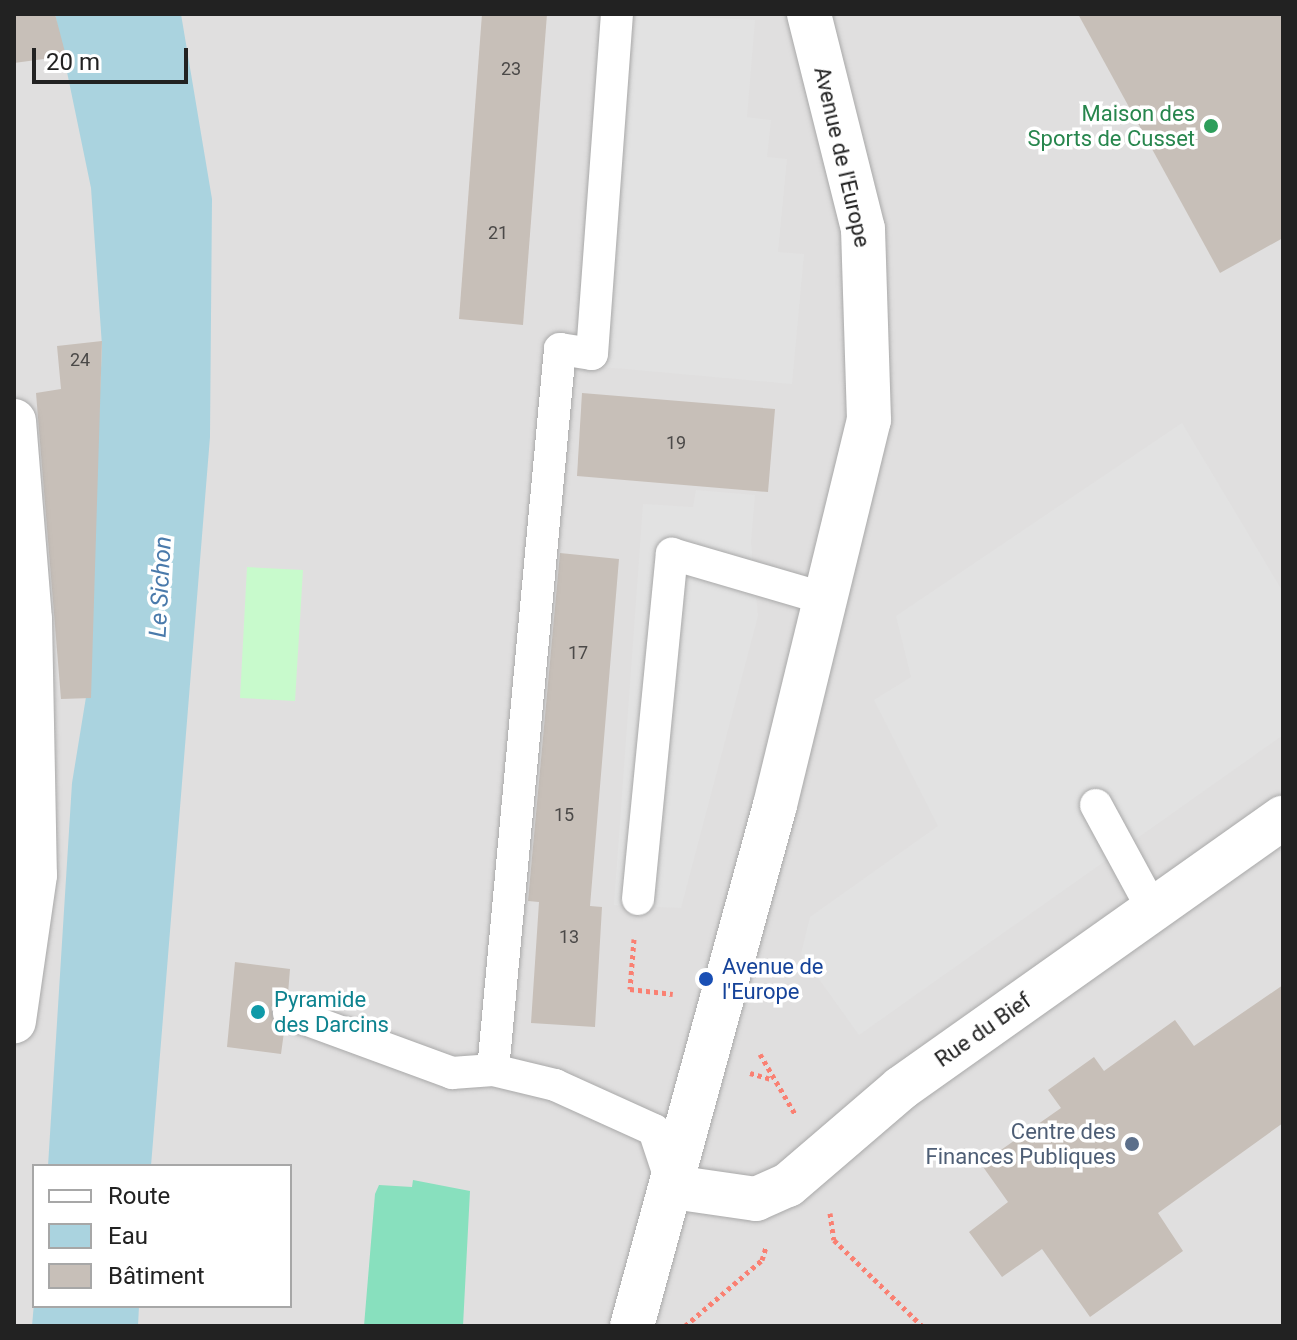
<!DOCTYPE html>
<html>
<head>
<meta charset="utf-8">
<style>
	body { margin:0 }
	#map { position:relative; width:1297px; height:1340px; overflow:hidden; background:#f2efe9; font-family:Roboto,sans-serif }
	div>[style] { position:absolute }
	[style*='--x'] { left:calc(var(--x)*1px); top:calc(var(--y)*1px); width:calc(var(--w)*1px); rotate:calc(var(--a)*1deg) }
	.residential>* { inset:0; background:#e0dfdf }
	.park>* { inset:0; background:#c8facc }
	.pitch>* { inset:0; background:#88e0be }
	.parking>* { inset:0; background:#e2e2e2 }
	.water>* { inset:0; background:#aad3df }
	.building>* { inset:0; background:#c7bfb8 }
	.path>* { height:5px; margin-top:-2.5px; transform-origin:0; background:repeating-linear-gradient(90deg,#fa8072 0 4px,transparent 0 8px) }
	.roads { filter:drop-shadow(0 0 2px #a9a9a9) drop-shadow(0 0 2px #a9a9a9) }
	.service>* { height:32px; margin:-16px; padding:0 16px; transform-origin:16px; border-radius:16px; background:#fff }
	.minor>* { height:44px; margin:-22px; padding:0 22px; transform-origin:22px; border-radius:22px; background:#fff }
	.dots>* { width:22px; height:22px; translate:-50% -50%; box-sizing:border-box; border:4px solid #fff; border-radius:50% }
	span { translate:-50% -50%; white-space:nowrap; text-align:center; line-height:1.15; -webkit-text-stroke:7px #fff; paint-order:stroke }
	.number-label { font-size:18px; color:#4b4948 }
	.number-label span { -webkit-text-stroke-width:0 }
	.leisure-label { font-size:22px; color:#27864d }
	.right { translate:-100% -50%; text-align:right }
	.street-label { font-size:22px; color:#222 }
	.transit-label { font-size:22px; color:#164399 }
	.left { translate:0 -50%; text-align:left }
	.culture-label { font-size:22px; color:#0d838f }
	.service-label { font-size:22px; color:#4e5e75 }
	.water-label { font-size:24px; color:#4a7aab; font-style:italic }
	.frame { position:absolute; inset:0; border:16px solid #222; pointer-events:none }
	.legend { position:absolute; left:32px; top:1164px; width:260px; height:144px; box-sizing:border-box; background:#fff; border:2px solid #a7a7a7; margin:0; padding:10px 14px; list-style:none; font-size:24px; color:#222 }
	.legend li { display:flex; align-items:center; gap:16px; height:40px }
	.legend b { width:40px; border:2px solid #a7a7a7 }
	.scale { position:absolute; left:32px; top:48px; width:156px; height:36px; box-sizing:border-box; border:4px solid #222; border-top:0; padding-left:10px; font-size:24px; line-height:28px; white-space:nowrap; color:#222; -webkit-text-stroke:6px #fff; paint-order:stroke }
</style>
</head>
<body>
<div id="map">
	<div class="residential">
		<i style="clip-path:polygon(evenodd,14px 14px,1283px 14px,1283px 1326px,14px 1326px,14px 14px,34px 1166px,290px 1166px,290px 1306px,34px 1306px,34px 1166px)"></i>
	</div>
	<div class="park">
		<i style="clip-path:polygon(247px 567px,303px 570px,295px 701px,240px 698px)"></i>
	</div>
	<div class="pitch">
		<i style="clip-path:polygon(413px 1180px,470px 1191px,463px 1326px,364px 1326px,375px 1194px,379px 1185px,412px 1187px)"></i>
	</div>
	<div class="parking">
		<i style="clip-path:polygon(636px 14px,755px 20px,747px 117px,771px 120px,767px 157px,787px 159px,778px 252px,804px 254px,792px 384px,603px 367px)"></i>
		<i style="clip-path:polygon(1182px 423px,1283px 592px,1283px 735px,859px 1035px,801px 954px,810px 917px,938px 826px,874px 700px,911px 677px,896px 616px)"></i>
		<i style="clip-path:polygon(696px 490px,755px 495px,751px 542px,758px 616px,681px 908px,614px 905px,643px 504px,693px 507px)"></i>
	</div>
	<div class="water">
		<i style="clip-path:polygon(55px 14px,181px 14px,212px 199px,210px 437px,151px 1166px,48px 1166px,72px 783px,87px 691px,102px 346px,91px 188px)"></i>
		<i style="clip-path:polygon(34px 1303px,139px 1306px,138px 1326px,32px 1326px)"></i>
	</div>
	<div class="building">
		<i style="clip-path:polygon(14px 14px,55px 14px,66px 56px,14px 63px)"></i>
		<i style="clip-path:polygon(482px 14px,547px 14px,523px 325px,459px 319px)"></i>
		<i style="clip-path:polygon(1078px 14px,1283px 14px,1283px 238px,1220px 273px)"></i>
		<i style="clip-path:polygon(102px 341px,91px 698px,61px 699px,36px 393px,61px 389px,57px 346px)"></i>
		<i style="clip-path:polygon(582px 393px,775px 409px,768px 492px,577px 476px)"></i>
		<i style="clip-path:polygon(560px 553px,619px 559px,590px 906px,602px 907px,595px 1027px,531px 1023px,539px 902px,528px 901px)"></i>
		<i style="clip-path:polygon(235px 962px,290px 969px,288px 994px,271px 1007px,274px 1024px,284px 1032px,281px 1054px,227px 1047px)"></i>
		<i style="clip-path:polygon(1283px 985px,1283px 1123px,1158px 1213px,1183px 1251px,1090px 1317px,1042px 1249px,1002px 1277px,969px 1232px,1008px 1202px,981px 1164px,1061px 1108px,1048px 1090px,1094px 1057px,1104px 1071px,1175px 1020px,1194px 1046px)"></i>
	</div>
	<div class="path">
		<i style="--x:634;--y:939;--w:50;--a:94.6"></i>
		<i style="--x:630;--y:989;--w:43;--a:6.6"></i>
		<i style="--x:760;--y:1054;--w:69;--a:59.7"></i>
		<i style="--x:750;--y:1073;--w:22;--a:16"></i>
		<i style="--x:830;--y:1213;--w:27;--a:82"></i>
		<i style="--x:834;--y:1240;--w:123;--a:44.3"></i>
		<i style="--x:685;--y:1326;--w:101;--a:-40.6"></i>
		<i style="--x:762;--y:1260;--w:14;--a:-73"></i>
	</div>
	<div class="roads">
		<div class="service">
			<i style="--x:1096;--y:805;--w:119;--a:61.5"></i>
			<i style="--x:638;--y:899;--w:347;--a:-84.4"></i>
			<i style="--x:672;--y:554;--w:160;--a:16.3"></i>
			<i style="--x:289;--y:1013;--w:174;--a:20.2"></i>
			<i style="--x:452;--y:1073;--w:41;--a:-4.2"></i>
			<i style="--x:493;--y:1070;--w:64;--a:13.6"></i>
			<i style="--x:555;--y:1085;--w:109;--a:24.4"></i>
			<i style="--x:654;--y:1130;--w:57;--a:71.6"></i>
			<i style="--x:493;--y:1070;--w:724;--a:-84.69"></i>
			<i style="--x:560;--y:349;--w:32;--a:9"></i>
			<i style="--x:592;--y:354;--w:341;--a:-85.8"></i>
		</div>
		<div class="minor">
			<i style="--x:14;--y:421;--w:199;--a:85.4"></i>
			<i style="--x:30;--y:619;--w:256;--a:88.9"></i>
			<i style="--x:35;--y:875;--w:148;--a:98.2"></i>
			<i style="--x:673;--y:1187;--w:84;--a:8.2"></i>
			<i style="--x:756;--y:1199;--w:35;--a:-24"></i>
			<i style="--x:788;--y:1185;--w:149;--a:-40.6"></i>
			<i style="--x:901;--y:1088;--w:468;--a:-35.3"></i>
			<i style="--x:632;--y:1326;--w:540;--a:-74.65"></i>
			<i style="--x:775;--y:805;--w:396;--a:-76.3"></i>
			<i style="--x:869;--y:420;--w:191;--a:-91.8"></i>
			<i style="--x:863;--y:229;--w:222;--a:-104.1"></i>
		</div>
	</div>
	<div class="dots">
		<i style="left:1211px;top:126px;background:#2e9e5b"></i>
		<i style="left:706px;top:979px;background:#1a4fb4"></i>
		<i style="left:258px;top:1012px;background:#0f9aa8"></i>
		<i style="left:1132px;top:1144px;background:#5c6f8a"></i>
	</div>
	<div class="number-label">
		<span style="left:511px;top:69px">23</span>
		<span style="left:498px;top:233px">21</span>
		<span style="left:80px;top:360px">24</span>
		<span style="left:676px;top:443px">19</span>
		<span style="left:578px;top:653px">17</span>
		<span style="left:564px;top:815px">15</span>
		<span style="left:569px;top:937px">13</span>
	</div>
	<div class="leisure-label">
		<span class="right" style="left:1195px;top:126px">Maison des<br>Sports de Cusset</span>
	</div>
	<div class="street-label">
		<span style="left:842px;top:157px;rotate:77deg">Avenue de l'Europe</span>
		<span style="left:983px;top:1030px;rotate:-35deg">Rue du Bief</span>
	</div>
	<div class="transit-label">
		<span class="left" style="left:722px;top:979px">Avenue de<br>l'Europe</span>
	</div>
	<div class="culture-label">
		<span class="left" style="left:274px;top:1012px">Pyramide<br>des Darcins</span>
	</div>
	<div class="service-label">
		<span class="right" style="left:1116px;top:1144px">Centre des<br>Finances Publiques</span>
	</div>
	<div class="water-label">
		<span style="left:161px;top:587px;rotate:-87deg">Le Sichon</span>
	</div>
	<div class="frame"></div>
	<ul class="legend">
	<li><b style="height:10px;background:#fff"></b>Route</li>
	<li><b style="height:22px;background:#aad3df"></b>Eau</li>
	<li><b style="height:22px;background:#c7bfb8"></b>Bâtiment</li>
	</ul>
	<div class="scale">20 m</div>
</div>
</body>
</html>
